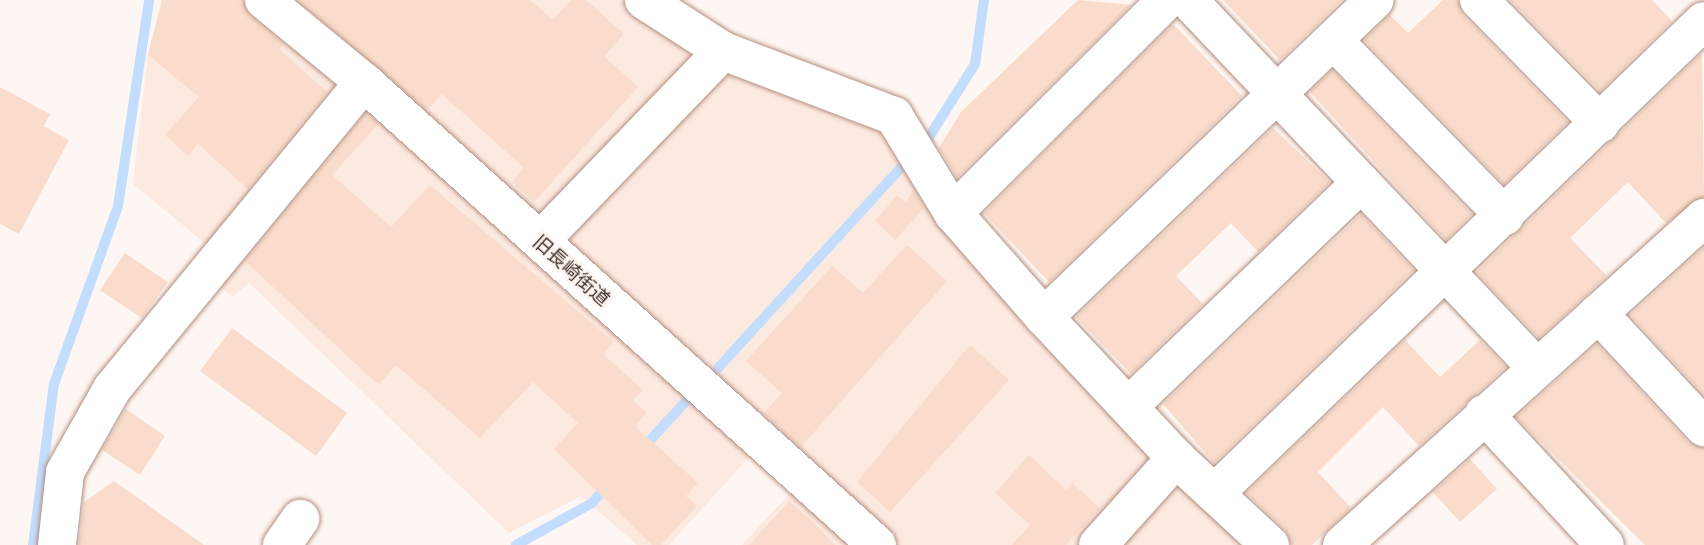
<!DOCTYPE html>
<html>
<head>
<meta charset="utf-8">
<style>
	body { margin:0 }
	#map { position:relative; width:1704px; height:545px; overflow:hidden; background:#fef6f2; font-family:Commissioner,"Noto Sans JP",sans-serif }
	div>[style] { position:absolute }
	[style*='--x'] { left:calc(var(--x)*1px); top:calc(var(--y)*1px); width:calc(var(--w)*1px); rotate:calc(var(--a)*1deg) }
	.built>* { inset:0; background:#fce9e0 }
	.stream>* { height:10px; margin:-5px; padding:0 5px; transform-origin:5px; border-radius:5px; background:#c3ddfe }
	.building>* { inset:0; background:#f9dccb }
	.roads { filter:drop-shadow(0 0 2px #b28e7e) drop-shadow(0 0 2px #b28e7e) }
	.minor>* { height:38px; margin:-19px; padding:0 19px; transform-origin:19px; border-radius:19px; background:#fff }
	span { translate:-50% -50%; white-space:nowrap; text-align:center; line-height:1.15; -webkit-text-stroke:6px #fef6f2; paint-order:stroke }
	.street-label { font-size:19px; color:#3b2d26 }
</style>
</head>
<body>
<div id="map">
	<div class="built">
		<i style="clip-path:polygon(162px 0,620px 0,689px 54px,886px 133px,1250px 545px,742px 545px,792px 491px,752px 454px,669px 545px,637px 545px,581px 496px,509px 533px,249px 283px,232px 297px,199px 268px,212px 249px,133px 184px,148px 55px)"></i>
	</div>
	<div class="stream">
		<i style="--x:718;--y:368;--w:313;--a:-47.6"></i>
		<i style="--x:929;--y:137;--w:86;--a:-57.8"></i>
		<i style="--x:975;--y:64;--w:65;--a:-82"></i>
		<i style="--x:642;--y:449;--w:67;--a:-47.4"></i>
		<i style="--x:33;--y:545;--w:162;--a:-82.6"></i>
		<i style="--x:54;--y:384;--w:189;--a:-70.2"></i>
		<i style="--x:118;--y:206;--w:208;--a:-81.4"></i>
		<i style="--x:516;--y:545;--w:87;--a:-28.9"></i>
		<i style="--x:592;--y:503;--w:25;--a:-48"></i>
	</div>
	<div class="building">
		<i style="clip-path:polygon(162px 0,243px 0,250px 16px,283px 44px,279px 49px,327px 92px,333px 85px,248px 189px,198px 144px,188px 156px,165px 135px,199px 97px,148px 55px)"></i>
		<i style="clip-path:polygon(298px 0,530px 0,553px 20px,571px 0,586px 0,624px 34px,604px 56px,638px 87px,534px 202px,512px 182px,524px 168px,442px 94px,427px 110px)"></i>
		<i style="clip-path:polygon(1078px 0,1131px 5px,957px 178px,939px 148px,961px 112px)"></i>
		<i style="clip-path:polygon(1223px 0,1342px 0,1280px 60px)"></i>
		<i style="clip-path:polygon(1443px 0,1458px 0,1463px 15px,1568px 122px,1504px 184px,1364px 40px,1390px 15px,1408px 33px)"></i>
		<i style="clip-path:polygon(1510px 0,1652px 0,1672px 21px,1600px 91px)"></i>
		<i style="clip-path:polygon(1173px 24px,1242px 96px,1049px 282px,984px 213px)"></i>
		<i style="clip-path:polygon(1702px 53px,1704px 197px,1666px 223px,1628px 182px,1570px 238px,1607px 276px,1539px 338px,1476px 272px)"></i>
		<i style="clip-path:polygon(1332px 70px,1472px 214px,1446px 240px,1310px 92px)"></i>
		<i style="clip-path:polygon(0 87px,50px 114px,44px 126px,69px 140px,19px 234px,0 224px)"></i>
		<i style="clip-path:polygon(366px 114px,378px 124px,332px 175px,391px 227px,430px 185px,614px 342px,603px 354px,643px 390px,633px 400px,647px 413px,635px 426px,698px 483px,686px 496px,697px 506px,661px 545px,652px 545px,554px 449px,578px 423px,533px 382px,480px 438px,396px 365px,379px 384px,372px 379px,245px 261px)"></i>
		<i style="clip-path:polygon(1273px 128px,1330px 182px,1258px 252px,1231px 223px,1176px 276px,1203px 304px,1131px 374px,1076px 317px)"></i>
		<i style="clip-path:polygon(913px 190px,924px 208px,895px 240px,875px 221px,897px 195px,906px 203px)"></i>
		<i style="clip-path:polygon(1361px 214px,1414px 270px,1214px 463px,1163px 404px)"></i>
		<i style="clip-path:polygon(907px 245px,947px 281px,801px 447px,764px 413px,782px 393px,746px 361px,832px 266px,863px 293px)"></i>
		<i style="clip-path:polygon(1704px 247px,1704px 395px,1630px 315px)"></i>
		<i style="clip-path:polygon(125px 253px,168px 282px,142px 318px,100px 290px)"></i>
		<i style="clip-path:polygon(232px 328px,347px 413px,316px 456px,200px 371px)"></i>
		<i style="clip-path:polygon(1405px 340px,1440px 377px,1480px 340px,1506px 367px,1419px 446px,1383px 407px,1318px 472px,1351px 508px,1312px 545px,1291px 545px,1285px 529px,1246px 493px)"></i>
		<i style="clip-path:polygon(1597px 344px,1688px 442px,1704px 448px,1704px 545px,1645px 545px,1516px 417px)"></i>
		<i style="clip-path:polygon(970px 345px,1009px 380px,890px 512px,857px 482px)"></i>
		<i style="clip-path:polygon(126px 409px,165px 436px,140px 475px,102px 450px)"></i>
		<i style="clip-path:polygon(1029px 455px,1066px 490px,1072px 483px,1100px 508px,1066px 545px,1012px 545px,1030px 525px,995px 493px)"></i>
		<i style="clip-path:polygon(1470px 459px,1497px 489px,1460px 522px,1433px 492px)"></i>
		<i style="clip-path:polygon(114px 481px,204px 545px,79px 545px,84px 502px)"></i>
		<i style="clip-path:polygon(789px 501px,815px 524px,835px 545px,749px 545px)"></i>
	</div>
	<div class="roads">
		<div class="minor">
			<i style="--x:264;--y:0;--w:129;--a:39.4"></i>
			<i style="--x:364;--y:82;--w:691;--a:42.07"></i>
			<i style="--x:644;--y:0;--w:94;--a:32.8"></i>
			<i style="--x:723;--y:51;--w:183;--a:20.8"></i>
			<i style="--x:894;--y:116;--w:114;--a:58.7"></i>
			<i style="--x:953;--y:213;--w:138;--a:48.8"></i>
			<i style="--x:1044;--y:317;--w:193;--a:46.9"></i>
			<i style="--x:1176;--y:458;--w:128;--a:42.8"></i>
			<i style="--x:1188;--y:0;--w:506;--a:46.52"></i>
			<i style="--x:1479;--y:0;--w:173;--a:45.5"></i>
			<i style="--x:1333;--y:40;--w:246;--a:45.7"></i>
			<i style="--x:953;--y:213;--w:302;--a:-44.9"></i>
			<i style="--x:540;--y:241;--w:264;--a:-46.1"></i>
			<i style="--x:1598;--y:313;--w:156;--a:47.1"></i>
			<i style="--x:1044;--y:317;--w:458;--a:-43.8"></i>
			<i style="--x:1129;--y:406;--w:322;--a:-43.9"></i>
			<i style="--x:1484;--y:414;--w:178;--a:47.3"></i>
			<i style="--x:1218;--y:490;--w:675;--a:-43.98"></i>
			<i style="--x:57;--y:545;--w:73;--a:-83.7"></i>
			<i style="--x:65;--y:472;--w:95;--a:-60.5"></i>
			<i style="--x:112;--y:389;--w:397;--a:-50.6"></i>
			<i style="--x:282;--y:545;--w:32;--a:-55"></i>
			<i style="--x:1098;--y:545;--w:117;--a:-48.1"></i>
			<i style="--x:1342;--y:545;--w:488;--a:-42.1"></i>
		</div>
	</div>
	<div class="street-label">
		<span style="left:572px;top:270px;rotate:42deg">旧長崎街道</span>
	</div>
</div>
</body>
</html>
